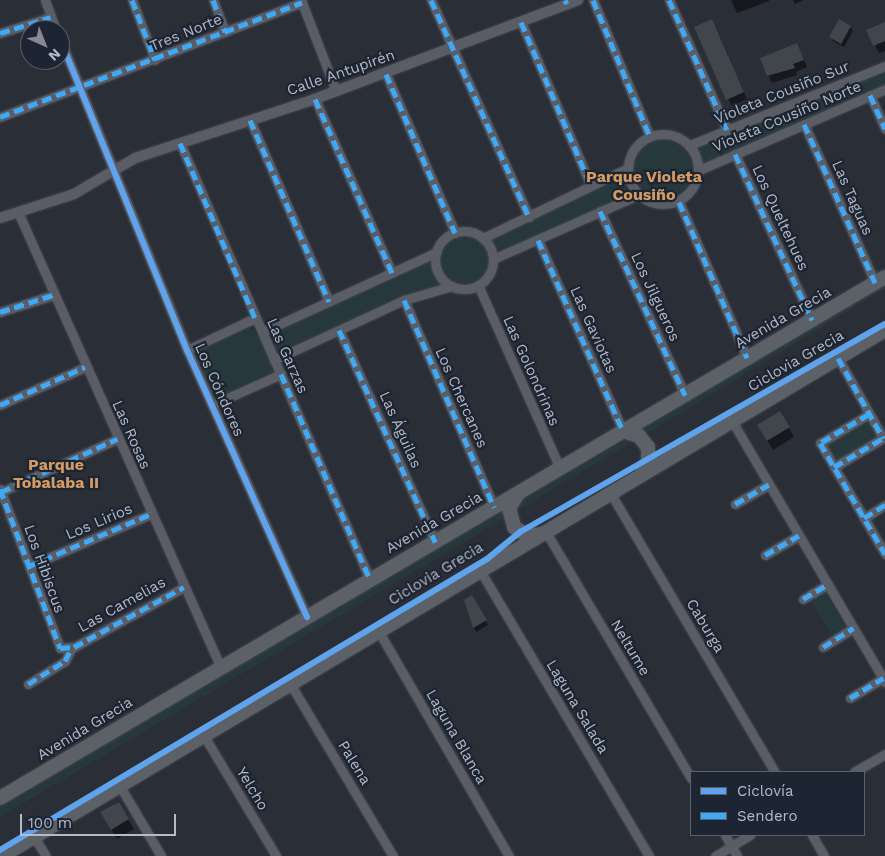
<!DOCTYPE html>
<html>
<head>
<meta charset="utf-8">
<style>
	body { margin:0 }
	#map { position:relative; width:885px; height:856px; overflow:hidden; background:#2a2e37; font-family:"Work Sans",sans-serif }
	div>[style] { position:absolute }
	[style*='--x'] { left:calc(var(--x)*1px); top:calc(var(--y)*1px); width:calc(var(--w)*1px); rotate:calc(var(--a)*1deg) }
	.green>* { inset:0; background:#27383d }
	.shadow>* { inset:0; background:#0007 }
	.building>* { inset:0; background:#41454c }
	.roads { filter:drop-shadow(0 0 1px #464950) drop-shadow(0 0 1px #464950) }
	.minor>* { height:9px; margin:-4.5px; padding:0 4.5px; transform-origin:4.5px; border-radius:4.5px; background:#5a5d65 }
	.minor>.ring { margin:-4.5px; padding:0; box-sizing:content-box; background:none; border:9px solid #5a5d65; border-radius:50% }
	.tertiary>* { height:10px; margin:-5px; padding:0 5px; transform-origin:5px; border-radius:5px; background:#5a5d65 }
	.primary>* { height:14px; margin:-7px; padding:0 7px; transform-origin:7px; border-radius:7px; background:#5c6067 }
	.quiet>* { height:5px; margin-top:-2.5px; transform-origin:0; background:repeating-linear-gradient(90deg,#3fa9f5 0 10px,transparent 0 15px) }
	.cycleway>* { height:6px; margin:-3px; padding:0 3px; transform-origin:3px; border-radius:3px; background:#60a3ed }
	span { translate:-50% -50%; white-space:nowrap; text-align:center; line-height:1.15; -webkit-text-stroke:4.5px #1d2432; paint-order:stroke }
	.street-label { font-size:15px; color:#b4bac8 }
	.neighbourhood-label { font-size:16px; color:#d39c64; font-weight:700 }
	.legend { position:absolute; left:690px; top:771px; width:175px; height:65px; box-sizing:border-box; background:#1d2432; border:1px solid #59606e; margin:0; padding:6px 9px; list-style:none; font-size:15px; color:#b4bac8 }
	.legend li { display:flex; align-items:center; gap:10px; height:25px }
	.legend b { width:25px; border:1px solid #59606e }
	.north { position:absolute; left:20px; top:20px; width:50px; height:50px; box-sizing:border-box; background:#1d2432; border:1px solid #59606e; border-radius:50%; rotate:136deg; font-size:14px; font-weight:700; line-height:20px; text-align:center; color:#b4bac8 }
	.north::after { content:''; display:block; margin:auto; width:18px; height:22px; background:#848995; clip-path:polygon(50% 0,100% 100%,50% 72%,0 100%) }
	.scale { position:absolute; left:20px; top:814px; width:156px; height:22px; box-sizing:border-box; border:2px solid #b4bac8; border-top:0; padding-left:6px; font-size:15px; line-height:18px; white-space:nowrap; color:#b4bac8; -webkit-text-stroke:4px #1d2432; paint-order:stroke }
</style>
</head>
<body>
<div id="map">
	<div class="green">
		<i style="clip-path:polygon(885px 66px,885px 87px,696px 170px,691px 186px,679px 197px,666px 201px,641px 192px,490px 260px,486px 273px,476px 283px,454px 284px,270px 359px,274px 372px,214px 402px,191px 352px,250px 327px,257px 336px,440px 253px,456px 236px,481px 240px,632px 168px,642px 147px,652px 140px,664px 138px,687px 148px)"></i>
		<i style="clip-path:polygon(885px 281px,885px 289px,663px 424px,0 817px,0 805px,644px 429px,694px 393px)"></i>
		<i style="clip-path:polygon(868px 417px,879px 437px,835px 462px,824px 443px)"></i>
		<i style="clip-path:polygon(823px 589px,846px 627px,832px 635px,808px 598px)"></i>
	</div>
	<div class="shadow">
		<i style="clip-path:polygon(731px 0,769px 0,769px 1px,737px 13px)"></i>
		<i style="clip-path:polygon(793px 0,804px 0,795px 4px)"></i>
		<i style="clip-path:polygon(885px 23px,885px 51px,879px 53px,868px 31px)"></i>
		<i style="clip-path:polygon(850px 27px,853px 31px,844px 47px,833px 41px,831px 37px)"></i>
		<i style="clip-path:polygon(716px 28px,747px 99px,732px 106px,728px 99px)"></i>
		<i style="clip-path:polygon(800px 51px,807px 67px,796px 72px,797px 75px,772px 83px,768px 75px)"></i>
		<i style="clip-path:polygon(780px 412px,794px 437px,773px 450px,758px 425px)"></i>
		<i style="clip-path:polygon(472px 597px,488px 625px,476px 632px,465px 601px)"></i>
		<i style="clip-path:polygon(118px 803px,134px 829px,117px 839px,102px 813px)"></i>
	</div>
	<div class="building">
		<i style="clip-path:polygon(712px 19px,744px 92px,726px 100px,694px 27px)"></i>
		<i style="clip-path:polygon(839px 19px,851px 26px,841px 44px,829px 37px)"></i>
		<i style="clip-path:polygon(885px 22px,885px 41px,873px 46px,866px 30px)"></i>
		<i style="clip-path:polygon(797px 43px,804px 60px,793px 64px,795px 68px,767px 76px,760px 58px)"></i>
		<i style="clip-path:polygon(780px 411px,790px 427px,767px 441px,757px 425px)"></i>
		<i style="clip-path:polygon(472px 595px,487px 620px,473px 628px,464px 600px)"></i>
		<i style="clip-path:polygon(119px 802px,129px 819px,111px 830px,100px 812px)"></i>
	</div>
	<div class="roads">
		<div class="minor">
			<i style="--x:45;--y:0;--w:32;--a:70"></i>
			<i style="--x:132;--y:0;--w:64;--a:69"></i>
			<i style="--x:213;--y:0;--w:34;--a:69"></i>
			<i style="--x:301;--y:0;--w:97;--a:69"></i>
			<i style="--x:431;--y:0;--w:238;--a:65.7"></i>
			<i style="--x:593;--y:0;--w:148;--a:67.4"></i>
			<i style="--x:669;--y:0;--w:142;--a:66"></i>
			<i style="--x:521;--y:22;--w:178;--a:66.9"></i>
			<i style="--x:0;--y:33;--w:53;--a:-17.4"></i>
			<i style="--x:60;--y:39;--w:336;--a:67.8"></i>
			<i style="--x:187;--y:350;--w:293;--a:65.8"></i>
			<i style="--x:386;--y:74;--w:173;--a:66.5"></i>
			<i style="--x:870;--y:95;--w:37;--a:66"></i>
			<i style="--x:315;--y:99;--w:190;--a:66.1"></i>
			<i style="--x:0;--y:117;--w:323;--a:-20.8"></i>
			<i style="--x:250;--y:120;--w:198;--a:66.5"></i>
			<i style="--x:804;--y:124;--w:174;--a:65.9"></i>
			<i class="ring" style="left:628px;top:134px;width:61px;height:61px"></i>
			<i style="--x:180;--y:143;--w:477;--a:66.5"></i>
			<i style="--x:690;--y:145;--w:210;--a:-22.1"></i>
			<i style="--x:735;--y:154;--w:183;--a:65.1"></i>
			<i style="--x:699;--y:170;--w:203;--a:-23.5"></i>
			<i style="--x:679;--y:202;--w:170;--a:66.4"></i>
			<i style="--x:600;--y:211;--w:203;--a:65.2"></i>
			<i style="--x:18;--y:212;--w:499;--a:66"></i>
			<i class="ring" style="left:435px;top:231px;width:49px;height:49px"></i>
			<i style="--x:483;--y:238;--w:161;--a:-25.8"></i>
			<i style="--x:538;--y:240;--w:209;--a:66"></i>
			<i style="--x:493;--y:259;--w:158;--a:-23.8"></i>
			<i style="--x:478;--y:285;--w:201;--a:65.9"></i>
			<i style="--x:404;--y:300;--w:226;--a:66.5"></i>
			<i style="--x:0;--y:312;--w:56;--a:-17.8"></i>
			<i style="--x:339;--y:330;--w:233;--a:65.6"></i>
			<i style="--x:262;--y:332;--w:192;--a:-24.6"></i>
			<i style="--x:187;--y:350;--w:75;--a:-25.2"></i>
			<i style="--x:838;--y:358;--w:92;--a:60.6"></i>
			<i style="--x:274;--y:360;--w:143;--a:-24.8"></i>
			<i style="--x:404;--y:300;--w:50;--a:-16.3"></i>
			<i style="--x:0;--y:405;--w:93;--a:-24.1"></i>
			<i style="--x:212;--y:405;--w:76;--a:-24.2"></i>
			<i style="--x:869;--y:414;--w:57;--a:149.4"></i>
			<i style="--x:820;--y:443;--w:129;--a:59.6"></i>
			<i style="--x:732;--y:421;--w:303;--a:59.6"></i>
			<i style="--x:834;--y:467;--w:59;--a:-30.5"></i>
			<i style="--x:0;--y:489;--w:170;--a:69.3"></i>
			<i style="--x:60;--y:648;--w:14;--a:-4"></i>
			<i style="--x:74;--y:647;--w:125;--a:-28.6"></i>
			<i style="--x:1;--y:492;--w:128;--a:-24.6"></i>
			<i style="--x:611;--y:494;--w:323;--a:59.5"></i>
			<i style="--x:735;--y:504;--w:39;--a:-30"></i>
			<i style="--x:864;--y:518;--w:25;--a:-32"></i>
			<i style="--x:546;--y:532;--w:286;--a:59.5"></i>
			<i style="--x:765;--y:555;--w:39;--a:-30"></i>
			<i style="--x:29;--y:566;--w:133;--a:-23.1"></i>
			<i style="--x:481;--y:572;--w:330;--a:59.4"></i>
			<i style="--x:803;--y:599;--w:29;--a:-31"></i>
			<i style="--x:379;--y:632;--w:259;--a:59.9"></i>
			<i style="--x:823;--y:647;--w:36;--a:-32"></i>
			<i style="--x:28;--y:684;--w:44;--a:-31.9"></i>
			<i style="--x:65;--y:661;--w:13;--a:-63"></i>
			<i style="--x:291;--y:685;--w:199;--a:59.2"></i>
			<i style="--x:850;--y:698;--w:39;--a:-31"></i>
			<i style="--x:204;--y:736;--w:140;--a:59"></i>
			<i style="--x:854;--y:772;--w:36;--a:-30"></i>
			<i style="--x:120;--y:786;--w:81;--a:59.6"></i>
			<i style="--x:725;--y:835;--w:24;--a:60"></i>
			<i style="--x:812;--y:835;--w:24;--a:60"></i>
			<i style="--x:34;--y:837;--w:22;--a:58"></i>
			<i style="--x:715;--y:856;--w:41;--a:-31"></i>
		</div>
		<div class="tertiary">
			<i style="--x:0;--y:218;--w:78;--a:-18"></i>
			<i style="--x:74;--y:194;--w:71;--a:-30.5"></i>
			<i style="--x:135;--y:158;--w:189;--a:-18.1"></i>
			<i style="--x:315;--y:99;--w:281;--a:-20.6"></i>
		</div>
		<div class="primary">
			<i style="--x:623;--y:431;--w:17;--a:17"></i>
			<i style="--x:639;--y:436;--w:14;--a:51"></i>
			<i style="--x:648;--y:447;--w:15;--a:90"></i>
			<i style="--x:648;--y:462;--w:15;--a:118"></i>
			<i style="--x:518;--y:494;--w:17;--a:123"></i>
			<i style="--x:509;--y:508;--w:20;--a:75"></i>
			<i style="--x:514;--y:527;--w:17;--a:33"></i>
			<i style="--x:528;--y:536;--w:14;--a:-8"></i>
			<i style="--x:0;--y:798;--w:1027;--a:-30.49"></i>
			<i style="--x:2;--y:856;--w:1028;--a:-30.78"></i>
		</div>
	</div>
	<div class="quiet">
		<i style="--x:132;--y:0;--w:64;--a:69"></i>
		<i style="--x:213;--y:0;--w:34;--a:69"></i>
		<i style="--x:431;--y:0;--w:238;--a:65.7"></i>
		<i style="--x:565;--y:0;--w:4;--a:63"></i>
		<i style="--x:593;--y:0;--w:148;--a:67.4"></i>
		<i style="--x:669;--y:0;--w:142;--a:66"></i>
		<i style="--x:521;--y:22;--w:178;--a:66.9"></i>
		<i style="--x:0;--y:33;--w:53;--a:-17.4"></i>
		<i style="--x:386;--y:74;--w:173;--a:66.5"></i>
		<i style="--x:870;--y:95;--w:37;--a:66"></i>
		<i style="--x:315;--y:99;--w:190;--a:66.1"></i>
		<i style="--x:0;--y:117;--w:323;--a:-20.8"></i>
		<i style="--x:250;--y:120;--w:198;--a:66.5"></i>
		<i style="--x:804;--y:124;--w:174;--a:65.9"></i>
		<i style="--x:180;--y:143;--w:190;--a:66.8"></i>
		<i style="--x:735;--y:154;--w:183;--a:65.1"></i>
		<i style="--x:679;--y:202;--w:170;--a:66.4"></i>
		<i style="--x:600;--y:211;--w:203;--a:65.2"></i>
		<i style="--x:538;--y:240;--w:209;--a:66"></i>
		<i style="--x:404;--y:300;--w:226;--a:66.5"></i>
		<i style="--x:0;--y:312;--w:56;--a:-17.8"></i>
		<i style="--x:339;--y:330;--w:233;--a:65.6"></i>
		<i style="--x:838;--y:358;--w:92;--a:60.6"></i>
		<i style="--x:281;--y:374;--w:224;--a:66.6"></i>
		<i style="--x:0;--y:405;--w:93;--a:-24.1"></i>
		<i style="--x:869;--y:414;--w:57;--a:149.4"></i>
		<i style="--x:820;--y:443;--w:129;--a:59.6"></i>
		<i style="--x:834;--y:467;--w:59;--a:-30.5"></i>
		<i style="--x:0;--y:489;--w:170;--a:69.3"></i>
		<i style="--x:60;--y:648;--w:14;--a:-4"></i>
		<i style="--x:74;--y:647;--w:125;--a:-28.6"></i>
		<i style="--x:1;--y:492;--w:128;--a:-24.6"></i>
		<i style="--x:735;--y:504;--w:39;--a:-30"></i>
		<i style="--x:864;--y:518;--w:25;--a:-32"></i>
		<i style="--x:765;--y:555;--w:39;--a:-30"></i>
		<i style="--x:29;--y:566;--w:133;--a:-23.1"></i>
		<i style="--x:803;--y:599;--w:29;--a:-31"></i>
		<i style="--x:823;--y:647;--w:36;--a:-32"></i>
		<i style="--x:28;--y:684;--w:44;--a:-31.9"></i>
		<i style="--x:65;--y:661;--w:13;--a:-63"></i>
		<i style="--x:850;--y:698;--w:39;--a:-31"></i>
	</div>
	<div class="cycleway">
		<i style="--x:60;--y:39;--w:336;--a:67.8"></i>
		<i style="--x:187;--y:350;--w:293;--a:65.8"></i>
		<i style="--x:0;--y:850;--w:567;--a:-30.86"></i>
		<i style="--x:487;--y:559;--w:43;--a:-39.3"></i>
		<i style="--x:520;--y:532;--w:420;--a:-29.7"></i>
	</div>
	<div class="street-label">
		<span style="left:186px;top:33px;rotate:-22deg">Tres Norte</span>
		<span style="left:341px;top:73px;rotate:-19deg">Calle Antupirén</span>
		<span style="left:782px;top:93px;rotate:-22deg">Violeta Cousiño Sur</span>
		<span style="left:787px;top:117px;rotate:-23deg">Violeta Cousiño Norte</span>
		<span style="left:852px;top:198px;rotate:66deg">Las Taguas</span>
		<span style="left:780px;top:218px;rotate:65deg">Los Queltehues</span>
		<span style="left:655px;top:297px;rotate:65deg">Los Jilgueros</span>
		<span style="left:783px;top:318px;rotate:-30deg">Avenida Grecia</span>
		<span style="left:593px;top:330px;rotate:66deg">Las Gaviotas</span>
		<span style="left:287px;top:356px;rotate:66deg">Las Garzas</span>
		<span style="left:796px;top:361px;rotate:-30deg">Ciclovia Grecia</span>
		<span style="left:531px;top:371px;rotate:66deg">Las Golondrinas</span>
		<span style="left:219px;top:390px;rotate:66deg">Los Cóndores</span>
		<span style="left:461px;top:398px;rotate:66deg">Los Chercanes</span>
		<span style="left:400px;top:430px;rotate:66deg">Las Águilas</span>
		<span style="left:131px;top:435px;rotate:66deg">Las Rosas</span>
		<span style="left:99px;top:522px;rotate:-23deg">Los Lirios</span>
		<span style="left:434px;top:523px;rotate:-30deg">Avenida Grecia</span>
		<span style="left:44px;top:569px;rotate:70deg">Los Hibiscus</span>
		<span style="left:436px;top:574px;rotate:-31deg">Ciclovia Grecia</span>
		<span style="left:122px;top:605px;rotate:-29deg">Las Camelias</span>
		<span style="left:705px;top:626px;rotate:59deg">Caburga</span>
		<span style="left:630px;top:648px;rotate:59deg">Neltume</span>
		<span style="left:577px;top:707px;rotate:59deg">Laguna Salada</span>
		<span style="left:85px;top:729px;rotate:-31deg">Avenida Grecia</span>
		<span style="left:456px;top:737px;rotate:60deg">Laguna Blanca</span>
		<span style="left:354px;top:763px;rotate:59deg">Palena</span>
		<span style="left:252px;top:789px;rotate:59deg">Yelcho</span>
	</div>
	<div class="neighbourhood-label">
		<span style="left:644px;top:186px">Parque Violeta<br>Cousiño</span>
		<span style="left:56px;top:474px">Parque<br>Tobalaba II</span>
	</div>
	<ul class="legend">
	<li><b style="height:6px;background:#60a3ed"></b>Ciclovía</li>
	<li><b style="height:6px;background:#3fa9f5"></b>Sendero</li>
	</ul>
	<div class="north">N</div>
	<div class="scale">100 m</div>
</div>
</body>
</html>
